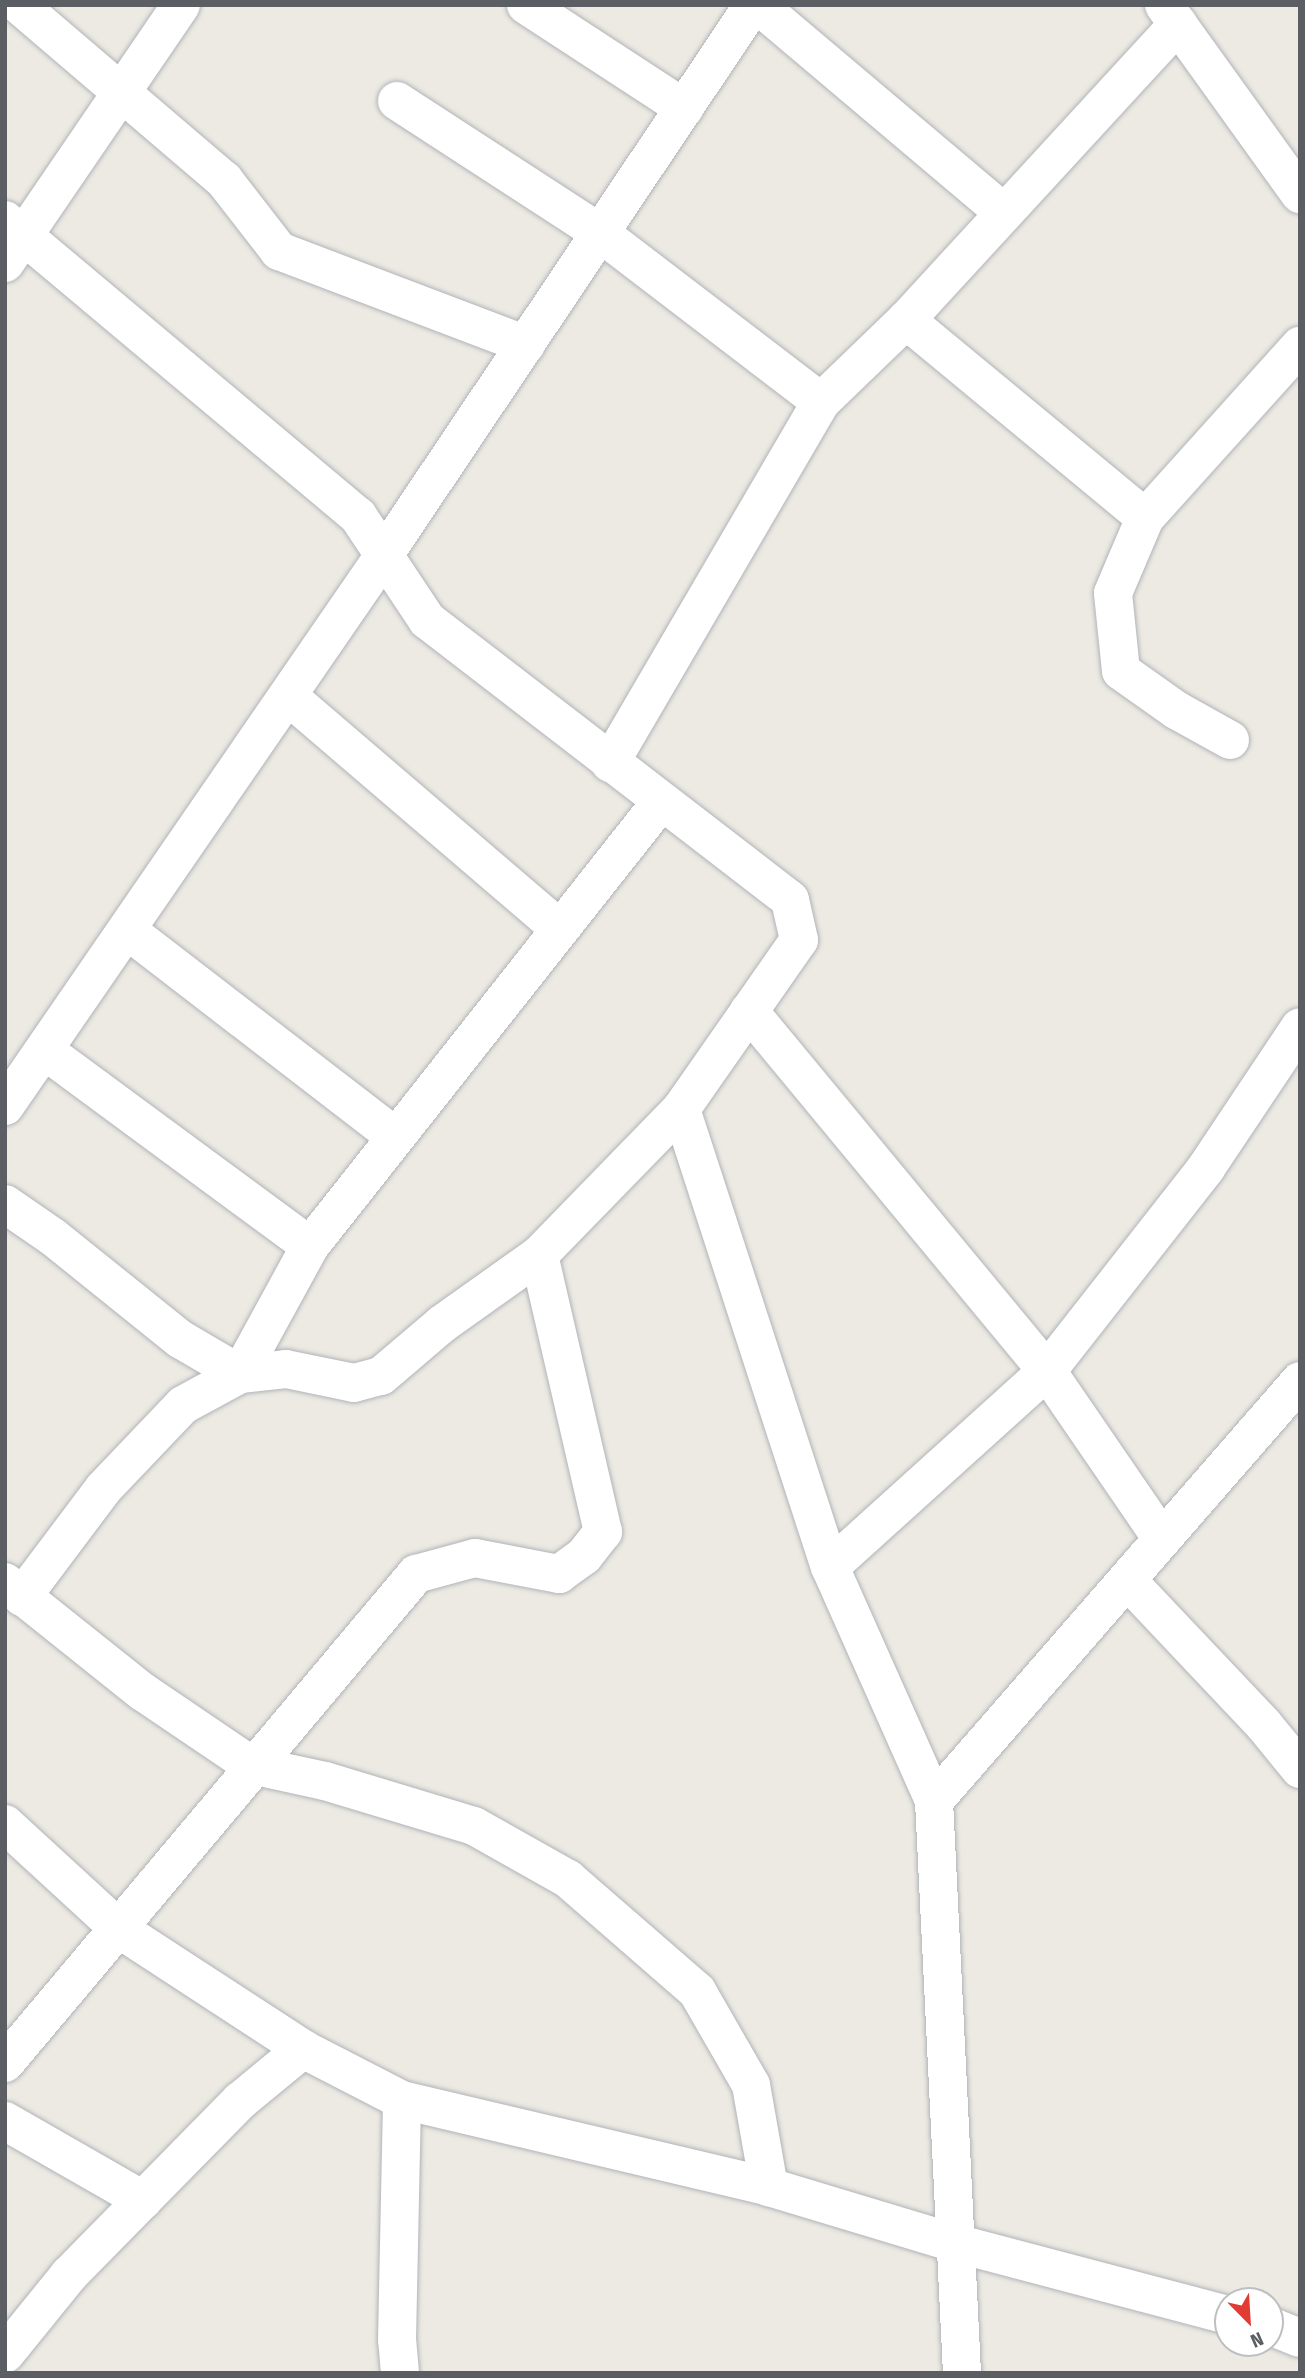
<!DOCTYPE html>
<html>
<head>
<meta charset="utf-8">
<style>
	body { margin:0 }
	#map { position:relative; width:1305px; height:2378px; overflow:hidden; background:#edeae3; font-family:"Fira Sans Condensed",sans-serif }
	div>[style] { position:absolute }
	[style*='--x'] { left:calc(var(--x)*1px); top:calc(var(--y)*1px); width:calc(var(--w)*1px); rotate:calc(var(--a)*1deg) }
	.roads { filter:drop-shadow(0 0 2px #b0b4b8) drop-shadow(0 0 2px #b0b4b8) }
	.minor>* { height:38px; margin:-19px; padding:0 19px; transform-origin:19px; border-radius:19px; background:#fff }
	span { translate:-50% -50%; white-space:nowrap; text-align:center; line-height:1.15; -webkit-text-stroke:7px #fff; paint-order:stroke }
	.frame { position:absolute; inset:0; border:7px solid #5b5f63; pointer-events:none }
	.north { position:absolute; left:1214px; top:2287px; width:70px; height:70px; box-sizing:border-box; background:#fff; border:2px solid #bdbfc1; border-radius:50%; rotate:156deg; font-size:19px; font-weight:700; line-height:28px; text-align:center; color:#5b5f63 }
	.north::after { content:''; display:block; margin:auto; width:24px; height:32px; background:#e23b34; clip-path:polygon(50% 0,100% 100%,50% 72%,0 100%) }
</style>
</head>
<body>
<div id="map">
	<div class="roads">
		<div class="minor">
			<i style="--x:19;--y:5;--w:270;--a:40.5"></i>
			<i style="--x:224;--y:180;--w:90;--a:52.2"></i>
			<i style="--x:279;--y:251;--w:264;--a:20.8"></i>
			<i style="--x:526;--y:5;--w:189;--a:33.1"></i>
			<i style="--x:758;--y:5;--w:322;--a:40.2"></i>
			<i style="--x:1164;--y:5;--w:233;--a:54.3"></i>
			<i style="--x:397;--y:101;--w:242;--a:33"></i>
			<i style="--x:600;--y:233;--w:278;--a:37.4"></i>
			<i style="--x:5;--y:220;--w:461;--a:40"></i>
			<i style="--x:358;--y:516;--w:125;--a:56.4"></i>
			<i style="--x:427;--y:620;--w:458;--a:37.6"></i>
			<i style="--x:790;--y:900;--w:41;--a:77.3"></i>
			<i style="--x:799;--y:940;--w:206;--a:124.9"></i>
			<i style="--x:681;--y:1109;--w:482;--a:72"></i>
			<i style="--x:830;--y:1567;--w:256;--a:66"></i>
			<i style="--x:5;--y:263;--w:312;--a:-55.7"></i>
			<i style="--x:906;--y:320;--w:310;--a:39.6"></i>
			<i style="--x:288;--y:696;--w:358;--a:40.6"></i>
			<i style="--x:1230;--y:740;--w:62;--a:-150.9"></i>
			<i style="--x:1176;--y:710;--w:67;--a:-144.7"></i>
			<i style="--x:1121;--y:671;--w:78;--a:-95.9"></i>
			<i style="--x:1113;--y:593;--w:82;--a:-66.9"></i>
			<i style="--x:1145;--y:518;--w:232;--a:-48"></i>
			<i style="--x:610;--y:763;--w:418;--a:-59.7"></i>
			<i style="--x:821;--y:402;--w:118;--a:-44"></i>
			<i style="--x:906;--y:320;--w:402;--a:-47.4"></i>
			<i style="--x:127;--y:930;--w:339;--a:37.6"></i>
			<i style="--x:749;--y:1011;--w:467;--a:50.4"></i>
			<i style="--x:1047;--y:1371;--w:204;--a:55.6"></i>
			<i style="--x:44;--y:1050;--w:330;--a:36.4"></i>
			<i style="--x:5;--y:1106;--w:665;--a:-55.47"></i>
			<i style="--x:382;--y:558;--w:666;--a:-56.14"></i>
			<i style="--x:5;--y:1204;--w:58;--a:34.5"></i>
			<i style="--x:53;--y:1237;--w:163;--a:38.8"></i>
			<i style="--x:180;--y:1339;--w:69;--a:30.3"></i>
			<i style="--x:240;--y:1374;--w:146;--a:-61.3"></i>
			<i style="--x:310;--y:1246;--w:565;--a:-51.69"></i>
			<i style="--x:830;--y:1567;--w:292;--a:-42.1"></i>
			<i style="--x:1047;--y:1371;--w:258;--a:-51.9"></i>
			<i style="--x:1206;--y:1168;--w:169;--a:-56.3"></i>
			<i style="--x:1127;--y:1580;--w:199;--a:46.6"></i>
			<i style="--x:1264;--y:1725;--w:57;--a:50.7"></i>
			<i style="--x:5;--y:1582;--w:176;--a:38.6"></i>
			<i style="--x:143;--y:1692;--w:130;--a:34.1"></i>
			<i style="--x:251;--y:1765;--w:76;--a:12.2"></i>
			<i style="--x:325;--y:1781;--w:156;--a:16.8"></i>
			<i style="--x:474;--y:1826;--w:108;--a:29.4"></i>
			<i style="--x:568;--y:1879;--w:171;--a:41"></i>
			<i style="--x:697;--y:1991;--w:108;--a:60.1"></i>
			<i style="--x:751;--y:2085;--w:104;--a:80"></i>
			<i style="--x:22;--y:1597;--w:135;--a:-53.1"></i>
			<i style="--x:103;--y:1489;--w:116;--a:-46.4"></i>
			<i style="--x:183;--y:1405;--w:65;--a:-28.5"></i>
			<i style="--x:240;--y:1374;--w:46;--a:-6.2"></i>
			<i style="--x:286;--y:1369;--w:69;--a:11.6"></i>
			<i style="--x:354;--y:1383;--w:28;--a:-15"></i>
			<i style="--x:381;--y:1376;--w:80;--a:-40.4"></i>
			<i style="--x:442;--y:1324;--w:119;--a:-35.4"></i>
			<i style="--x:539;--y:1255;--w:204;--a:-45.8"></i>
			<i style="--x:5;--y:1824;--w:155;--a:42.6"></i>
			<i style="--x:119;--y:1929;--w:220;--a:33.1"></i>
			<i style="--x:303;--y:2049;--w:111;--a:27.3"></i>
			<i style="--x:402;--y:2100;--w:377;--a:13.3"></i>
			<i style="--x:769;--y:2187;--w:194;--a:16.8"></i>
			<i style="--x:955;--y:2243;--w:282;--a:14.8"></i>
			<i style="--x:5;--y:2063;--w:639;--a:-49.95"></i>
			<i style="--x:416;--y:1574;--w:61;--a:-15.2"></i>
			<i style="--x:475;--y:1558;--w:86;--a:10.8"></i>
			<i style="--x:559;--y:1574;--w:31;--a:-36"></i>
			<i style="--x:584;--y:1556;--w:31;--a:-52"></i>
			<i style="--x:603;--y:1532;--w:284;--a:-103"></i>
			<i style="--x:5;--y:2121;--w:159;--a:29.8"></i>
			<i style="--x:1270;--y:2326;--w:32;--a:22"></i>
			<i style="--x:5;--y:2354;--w:102;--a:-51"></i>
			<i style="--x:69;--y:2275;--w:244;--a:-45.5"></i>
			<i style="--x:240;--y:2101;--w:82;--a:-39.5"></i>
			<i style="--x:400;--y:2373;--w:33;--a:-95"></i>
			<i style="--x:397;--y:2340;--w:240;--a:-88.8"></i>
			<i style="--x:962;--y:2373;--w:573;--a:-92.8"></i>
			<i style="--x:934;--y:1801;--w:557;--a:-48.93"></i>
		</div>
	</div>
	<div class="frame"></div>
	<div class="north">N</div>
</div>
</body>
</html>
